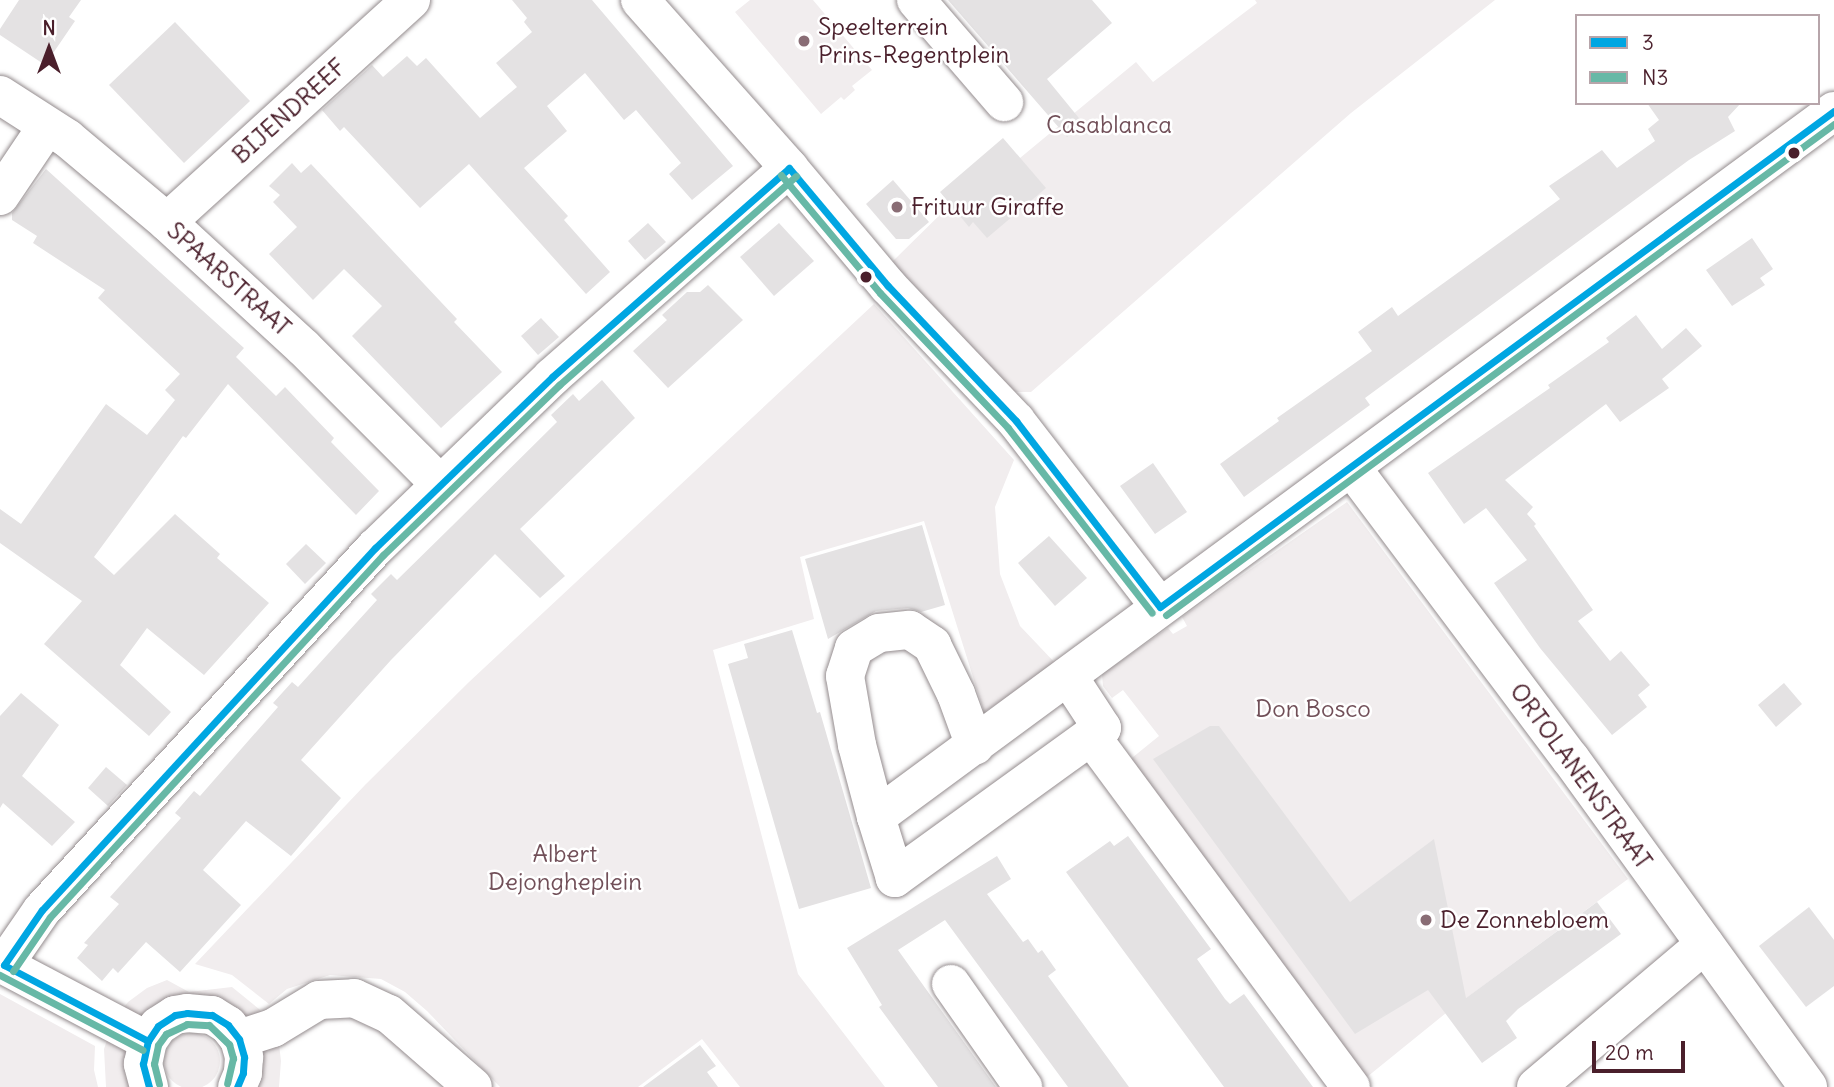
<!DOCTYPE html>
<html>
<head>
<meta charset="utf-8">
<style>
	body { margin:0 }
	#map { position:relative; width:1834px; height:1087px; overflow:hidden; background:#fff; font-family:Delius,sans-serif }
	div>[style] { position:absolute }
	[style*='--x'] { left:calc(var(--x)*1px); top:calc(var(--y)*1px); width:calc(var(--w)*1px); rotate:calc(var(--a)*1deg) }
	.built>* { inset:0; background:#f1edee }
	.round { border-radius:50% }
	.building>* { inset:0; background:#e4e2e3 }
	.roads { filter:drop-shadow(0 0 2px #948c8e) drop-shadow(0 0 2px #948c8e) }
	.minor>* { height:38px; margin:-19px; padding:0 19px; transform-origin:19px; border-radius:19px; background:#fff }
	.bus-1>* { height:7px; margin:-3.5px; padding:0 3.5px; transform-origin:3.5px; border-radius:3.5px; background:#00a6e2 }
	.bus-2>* { height:7px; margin:-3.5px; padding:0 3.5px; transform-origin:3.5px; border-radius:3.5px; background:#67b8a6 }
	.dots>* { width:19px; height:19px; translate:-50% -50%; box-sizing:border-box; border:4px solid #fff; border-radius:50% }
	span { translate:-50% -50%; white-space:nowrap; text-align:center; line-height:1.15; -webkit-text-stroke:5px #fff; paint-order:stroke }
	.poi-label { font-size:24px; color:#4a1f2b }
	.left { translate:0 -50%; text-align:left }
	.street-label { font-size:24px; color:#4a1f2b }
	.park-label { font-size:24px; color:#714f58 }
	.legend { position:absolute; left:1575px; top:14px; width:245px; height:91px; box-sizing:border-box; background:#fff; border:2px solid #b7a5aa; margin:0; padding:9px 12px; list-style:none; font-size:21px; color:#4a1f2b }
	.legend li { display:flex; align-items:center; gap:14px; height:35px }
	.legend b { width:35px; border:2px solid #b7a5aa }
	.north { position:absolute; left:14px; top:14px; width:70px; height:70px; -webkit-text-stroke:5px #fff; paint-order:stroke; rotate:0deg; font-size:19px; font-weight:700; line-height:28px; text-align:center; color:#4a1f2b }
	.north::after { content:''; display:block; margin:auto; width:24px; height:32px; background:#4a1f2b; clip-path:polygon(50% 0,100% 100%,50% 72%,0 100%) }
	.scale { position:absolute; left:1592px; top:1041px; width:93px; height:32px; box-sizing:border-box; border:4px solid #4a1f2b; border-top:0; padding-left:9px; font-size:21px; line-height:24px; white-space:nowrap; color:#4a1f2b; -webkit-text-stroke:5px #fff; paint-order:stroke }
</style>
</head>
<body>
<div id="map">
	<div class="built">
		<i style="clip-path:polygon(750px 0,813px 0,872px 70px,852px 86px,855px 90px,844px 100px,841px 97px,821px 114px,735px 12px)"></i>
		<i style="clip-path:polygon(1255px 0,1495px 0,1351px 113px,1031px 392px,1011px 392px,892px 262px,960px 195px,1020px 158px,1136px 62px,1153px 82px,1257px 3px)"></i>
		<i style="clip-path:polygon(874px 304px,1014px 460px,995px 507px,1000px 574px,1020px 626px,1057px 665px,984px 712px,924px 521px,800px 557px,814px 619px,713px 650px,798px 974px,885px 1087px,740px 1087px,702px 1039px,638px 1087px,500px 1087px,427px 1011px,405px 992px,381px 979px,330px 975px,287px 989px,269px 1004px,232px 975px,195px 964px,365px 785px,469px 682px)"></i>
		<i style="clip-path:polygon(1347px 502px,1628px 879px,1446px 1013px,1362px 1081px,1122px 766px,1159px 736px,1123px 690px,1112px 698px,1103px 686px,1102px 674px,1168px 628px,1173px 634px,1187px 626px,1182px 617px)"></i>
		<i style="clip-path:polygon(167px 980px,189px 992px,232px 987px,259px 1009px,273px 1028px,279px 1044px,281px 1061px,279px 1087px,237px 1087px,239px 1039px,175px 1015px,149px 1087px,106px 1087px,104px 1049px,113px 1022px,128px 1002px,147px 988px)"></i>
		<i style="clip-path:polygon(0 994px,95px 1046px,94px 1070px,98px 1087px,0 1087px)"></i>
		<i class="round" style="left:164px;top:1033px;width:56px;height:56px"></i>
	</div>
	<div class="building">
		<i style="clip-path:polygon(19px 0,81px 0,69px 17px,75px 21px,45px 65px,0 35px,0 29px)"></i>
		<i style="clip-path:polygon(512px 0,592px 0,733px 166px,692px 200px,669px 174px,681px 163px,636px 110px,624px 120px,585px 73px,547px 106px,567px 131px,524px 168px,568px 216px,564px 220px,610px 272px,586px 294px,469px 164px,420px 208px,344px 127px,340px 131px,322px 110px,372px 65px,383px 77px,407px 56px,417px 66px,426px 58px,480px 118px,517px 87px,496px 63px,532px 32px,524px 22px,527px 18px)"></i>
		<i style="clip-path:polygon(948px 0,1092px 0,1112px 23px,1047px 79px,1083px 123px,1067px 137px)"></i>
		<i style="clip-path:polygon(175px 22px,250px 101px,184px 163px,109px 85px)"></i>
		<i style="clip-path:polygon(1647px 103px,1741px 103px,1728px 117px,1735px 131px,1689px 160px,1365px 398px,1370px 405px,1244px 497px,1220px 464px,1279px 421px,1277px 418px,1372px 351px,1358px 332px,1392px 307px,1398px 316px,1560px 199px,1549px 186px,1602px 150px,1617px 168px,1655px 141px,1648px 129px,1659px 120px)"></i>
		<i style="clip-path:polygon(1003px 138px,1046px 188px,987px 238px,973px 222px,969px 227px,940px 192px)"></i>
		<i style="clip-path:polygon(292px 163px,301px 173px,311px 164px,457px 319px,454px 322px,502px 372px,441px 428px,352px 336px,382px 306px,344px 269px,313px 300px,269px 254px,297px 227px,273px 202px,280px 195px,269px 186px)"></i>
		<i style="clip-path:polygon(46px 169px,244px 348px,236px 357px,276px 396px,285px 387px,334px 438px,331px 442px,379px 491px,356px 515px,228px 384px,186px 438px,183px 436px,94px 557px,114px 575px,175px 514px,220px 554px,217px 558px,269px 603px,204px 675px,147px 628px,120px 665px,171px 712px,149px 736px,44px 644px,82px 601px,0 543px,0 509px,21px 524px,106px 404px,147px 435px,175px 400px,165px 390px,180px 374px,98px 298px,105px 290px,33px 243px,37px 236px,12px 220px,12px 213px)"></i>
		<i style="clip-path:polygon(893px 180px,929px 222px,909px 239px,896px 239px,866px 204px)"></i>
		<i style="clip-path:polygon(648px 223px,666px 242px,645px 260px,628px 241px)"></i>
		<i style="clip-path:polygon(779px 223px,814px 261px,774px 296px,740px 257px)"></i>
		<i style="clip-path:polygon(1752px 238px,1773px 269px,1760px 278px,1765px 285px,1732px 306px,1706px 270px)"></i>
		<i style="clip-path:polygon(708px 285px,743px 320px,668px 388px,633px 351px,667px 320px,662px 315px,687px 292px,700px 292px)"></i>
		<i style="clip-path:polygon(1636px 315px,1662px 349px,1686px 328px,1702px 346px,1662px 379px,1669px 388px,1620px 422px,1606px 404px,1505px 480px,1533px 507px,1527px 514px,1536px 524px,1534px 526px,1593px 610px,1578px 621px,1610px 661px,1621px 651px,1650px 685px,1638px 695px,1647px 707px,1612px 735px,1540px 648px,1494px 583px,1527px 560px,1486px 508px,1464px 524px,1428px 473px,1550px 388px,1548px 385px,1609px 342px,1606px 338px)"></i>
		<i style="clip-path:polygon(541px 318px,559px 337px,538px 355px,521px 336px)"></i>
		<i style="clip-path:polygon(602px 380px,635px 418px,520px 529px,565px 576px,540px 598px,495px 554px,391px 660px,301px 760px,341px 798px,291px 856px,246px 821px,203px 870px,241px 905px,180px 972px,146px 942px,118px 973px,113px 968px,102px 981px,77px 958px,88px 945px,84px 943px,119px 904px,110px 897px,181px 818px,175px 813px,194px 791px,200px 796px,278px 707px,273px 703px,292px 682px,298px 687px,377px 600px,371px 594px,391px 574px,397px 580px,452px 526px,557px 422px,551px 415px,573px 394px,579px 401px)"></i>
		<i style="clip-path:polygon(1153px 463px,1187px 512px,1155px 534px,1120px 486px)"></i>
		<i style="clip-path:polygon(922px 525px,945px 605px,921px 612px,908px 608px,876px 611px,828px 639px,805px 559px)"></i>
		<i style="clip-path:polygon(1049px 536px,1087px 578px,1055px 606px,1018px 563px)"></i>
		<i style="clip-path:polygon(306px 544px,326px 563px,305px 584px,286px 564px)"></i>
		<i style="clip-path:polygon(792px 630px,817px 713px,820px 712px,871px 888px,799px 909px,728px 664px,748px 658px,744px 644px)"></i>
		<i style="clip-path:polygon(1784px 683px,1802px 704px,1776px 727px,1758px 705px)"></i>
		<i style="clip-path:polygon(21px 693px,59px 725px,22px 776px,75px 822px,52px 846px,3px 803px,0 808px,0 716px)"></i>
		<i style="clip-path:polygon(1210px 726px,1219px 726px,1350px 902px,1434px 839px,1466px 998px,1597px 902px,1621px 934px,1518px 1009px,1506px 1021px,1517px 1038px,1482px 1063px,1428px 990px,1355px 1034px,1153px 759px)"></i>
		<i style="clip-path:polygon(106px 767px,127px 785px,108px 806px,88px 788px)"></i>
		<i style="clip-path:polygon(1128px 836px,1211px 949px,1197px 959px,1225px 999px,1230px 1004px,1244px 994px,1313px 1087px,1224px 1087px,1120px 946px,1066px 872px,1110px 841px,1114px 846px)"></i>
		<i style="clip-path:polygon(997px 856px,1011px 879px,987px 894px,1023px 942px,1028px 939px,1038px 953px,1042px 950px,1056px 970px,1048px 976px,1129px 1087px,1068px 1087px,945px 920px,898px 950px,996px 1087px,938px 1087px,879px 1007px,882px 1005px,847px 948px)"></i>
		<i style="clip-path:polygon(1809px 907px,1834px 940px,1834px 986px,1806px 1007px,1759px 946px)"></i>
		<i style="clip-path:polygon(700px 1045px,716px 1066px,707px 1072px,718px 1087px,643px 1087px)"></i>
	</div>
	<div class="roads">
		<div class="minor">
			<i style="--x:640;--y:0;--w:225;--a:48.4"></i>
			<i style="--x:789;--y:168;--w:154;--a:50"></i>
			<i style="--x:888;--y:286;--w:186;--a:46.5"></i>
			<i style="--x:1016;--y:421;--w:235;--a:52.3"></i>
			<i style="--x:916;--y:0;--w:135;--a:49.2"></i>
			<i style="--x:0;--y:95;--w:80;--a:32.7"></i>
			<i style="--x:67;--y:138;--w:131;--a:40"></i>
			<i style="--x:167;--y:222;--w:186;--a:42.6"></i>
			<i style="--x:304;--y:348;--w:192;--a:45"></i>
			<i style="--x:0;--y:196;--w:84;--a:-56.1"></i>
			<i style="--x:167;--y:222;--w:330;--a:-42.3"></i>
			<i style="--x:1352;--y:468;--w:363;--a:53.1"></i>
			<i style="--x:1570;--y:758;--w:406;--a:54.1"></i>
			<i style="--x:1068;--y:676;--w:62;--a:56.8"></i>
			<i style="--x:1102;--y:728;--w:256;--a:144.1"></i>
			<i style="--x:895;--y:878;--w:64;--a:-107.3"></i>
			<i style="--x:876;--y:817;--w:1190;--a:-36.39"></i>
			<i style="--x:1091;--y:736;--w:437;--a:53.5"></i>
			<i style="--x:876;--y:817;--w:74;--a:-104.8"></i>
			<i style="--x:857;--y:745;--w:70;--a:-99.9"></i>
			<i style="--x:845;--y:676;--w:29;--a:-72"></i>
			<i style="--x:854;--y:648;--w:29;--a:-31"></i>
			<i style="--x:879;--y:633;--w:31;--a:-6"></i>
			<i style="--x:910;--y:630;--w:27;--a:34"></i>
			<i style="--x:932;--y:645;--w:55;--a:63.9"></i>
			<i style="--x:956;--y:694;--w:55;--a:69.9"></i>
			<i style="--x:0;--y:963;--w:167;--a:27.8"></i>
			<i style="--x:4;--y:965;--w:67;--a:-55.4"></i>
			<i style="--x:42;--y:910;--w:492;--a:-47.4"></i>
			<i style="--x:375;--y:548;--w:246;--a:-44"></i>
			<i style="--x:552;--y:377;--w:316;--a:-41.4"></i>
			<i style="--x:951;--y:984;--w:126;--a:55"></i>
			<i style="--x:239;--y:1039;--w:36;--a:-18"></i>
			<i style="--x:273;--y:1028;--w:54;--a:-31.3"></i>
			<i style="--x:319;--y:1000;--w:35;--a:-3"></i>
			<i style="--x:354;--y:998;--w:38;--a:25"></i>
			<i style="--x:389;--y:1014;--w:111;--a:41"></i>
			<i style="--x:149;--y:1087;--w:24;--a:-105"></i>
			<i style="--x:143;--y:1064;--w:24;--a:-78"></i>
			<i style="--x:148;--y:1041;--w:18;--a:-56"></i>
			<i style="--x:158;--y:1026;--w:20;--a:-33"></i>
			<i style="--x:175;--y:1015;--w:12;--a:-9"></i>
			<i style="--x:187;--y:1013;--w:25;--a:5"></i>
			<i style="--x:212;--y:1015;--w:19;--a:32"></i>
			<i style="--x:228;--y:1025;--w:18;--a:52"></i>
			<i style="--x:239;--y:1039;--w:19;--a:74"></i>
			<i style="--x:244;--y:1057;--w:16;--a:94"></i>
			<i style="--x:243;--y:1073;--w:15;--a:113"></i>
			<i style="--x:1536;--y:1087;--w:221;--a:-40.2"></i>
		</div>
	</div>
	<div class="bus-1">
		<i style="--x:789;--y:168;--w:154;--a:50"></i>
		<i style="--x:888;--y:286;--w:186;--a:46.5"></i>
		<i style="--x:1016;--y:421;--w:235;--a:52.3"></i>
		<i style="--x:1160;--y:607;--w:837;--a:-36.35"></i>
		<i style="--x:4;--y:965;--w:67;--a:-55.4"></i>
		<i style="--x:42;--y:910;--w:492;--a:-47.4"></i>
		<i style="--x:375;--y:548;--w:246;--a:-44"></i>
		<i style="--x:552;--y:377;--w:316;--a:-41.4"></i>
		<i style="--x:4;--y:965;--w:163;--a:27.8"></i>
		<i style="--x:149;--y:1087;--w:24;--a:-105"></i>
		<i style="--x:143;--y:1064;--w:24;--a:-78"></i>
		<i style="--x:148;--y:1041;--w:18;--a:-56"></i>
		<i style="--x:158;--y:1026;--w:20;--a:-33"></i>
		<i style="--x:175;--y:1015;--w:12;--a:-9"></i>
		<i style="--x:187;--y:1013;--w:25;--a:5"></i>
		<i style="--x:212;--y:1015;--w:19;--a:32"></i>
		<i style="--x:228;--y:1025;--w:18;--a:52"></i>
		<i style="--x:239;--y:1039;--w:19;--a:74"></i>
		<i style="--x:244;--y:1057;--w:16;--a:94"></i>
		<i style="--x:243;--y:1073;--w:15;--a:113"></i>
	</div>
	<div class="bus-2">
		<i style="--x:781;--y:175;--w:154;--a:50"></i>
		<i style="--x:880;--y:293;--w:186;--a:46.5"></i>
		<i style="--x:1008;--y:428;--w:234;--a:52.1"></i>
		<i style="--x:1166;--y:615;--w:829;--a:-36.32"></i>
		<i style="--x:13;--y:971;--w:65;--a:-55.6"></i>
		<i style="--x:50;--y:917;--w:492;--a:-47.4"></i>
		<i style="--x:383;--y:555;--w:245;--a:-44"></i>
		<i style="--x:559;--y:385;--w:316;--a:-41.4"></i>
		<i style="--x:0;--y:975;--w:161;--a:27.7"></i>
		<i style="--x:159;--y:1084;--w:21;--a:-104"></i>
		<i style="--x:154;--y:1064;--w:19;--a:-78"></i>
		<i style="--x:158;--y:1045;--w:14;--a:-54"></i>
		<i style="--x:166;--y:1034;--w:23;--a:-25"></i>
		<i style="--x:187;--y:1024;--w:22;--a:3"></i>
		<i style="--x:209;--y:1025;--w:28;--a:44"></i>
		<i style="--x:229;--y:1044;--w:15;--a:74"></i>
		<i style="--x:233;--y:1058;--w:26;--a:103"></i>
	</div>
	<div class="dots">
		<i style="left:804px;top:41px;background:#896d75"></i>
		<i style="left:1794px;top:153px;background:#4a1f2b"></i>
		<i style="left:897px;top:207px;background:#896d75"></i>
		<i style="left:866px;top:277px;background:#4a1f2b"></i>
		<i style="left:1426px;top:920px;background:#896d75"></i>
	</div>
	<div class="poi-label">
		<span class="left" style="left:818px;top:41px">Speelterrein<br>Prins-Regentplein</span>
		<span class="left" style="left:911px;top:207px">Frituur Giraffe</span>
		<span class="left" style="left:1440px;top:920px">De Zonnebloem</span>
	</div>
	<div class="street-label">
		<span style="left:289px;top:111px;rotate:-42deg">BIJENDREEF</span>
		<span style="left:229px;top:279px;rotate:42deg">SPAARSTRAAT</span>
		<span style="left:1581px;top:776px;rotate:54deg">ORTOLANENSTRAAT</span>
	</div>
	<div class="park-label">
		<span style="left:1109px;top:125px">Casablanca</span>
		<span style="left:1313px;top:709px">Don Bosco</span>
		<span style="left:565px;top:868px">Albert<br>Dejongheplein</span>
	</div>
	<ul class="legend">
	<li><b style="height:9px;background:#00a6e2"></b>3</li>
	<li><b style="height:9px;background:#67b8a6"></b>N3</li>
	</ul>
	<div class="north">N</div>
	<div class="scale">20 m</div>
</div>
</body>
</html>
